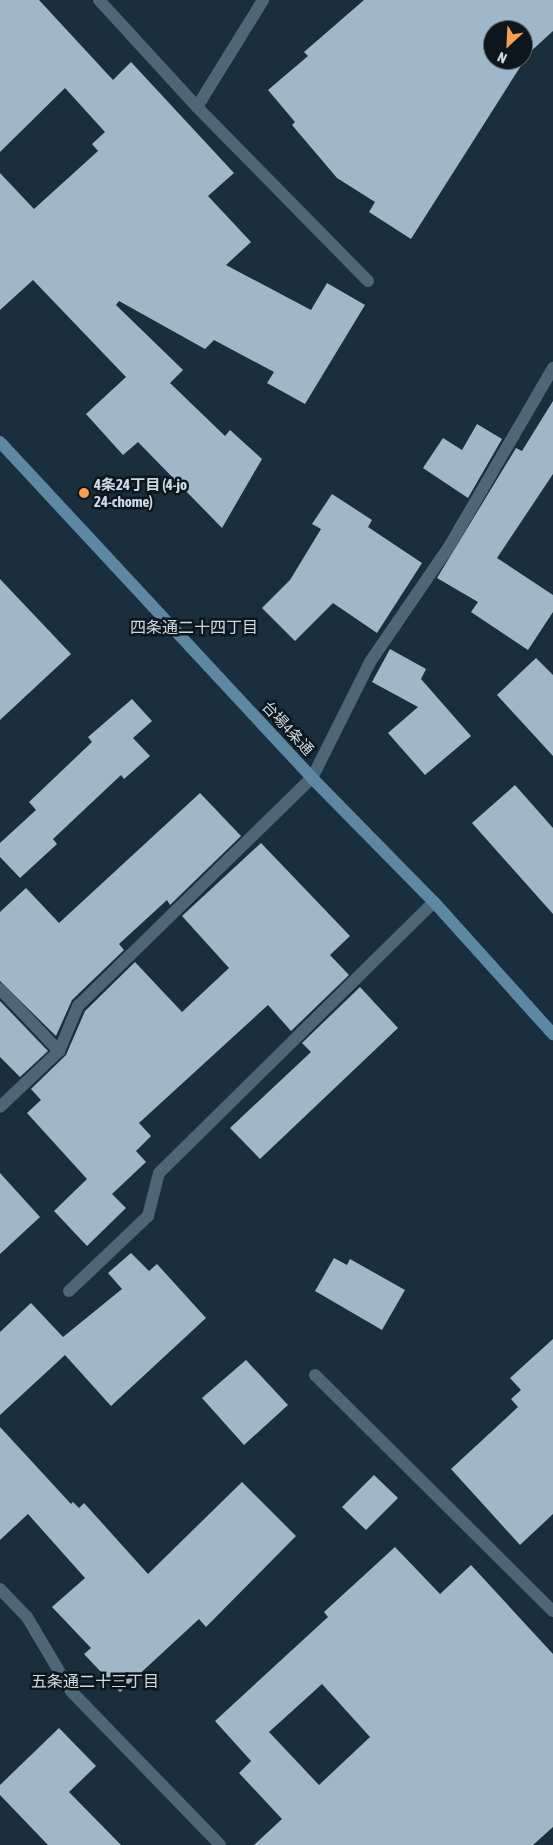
<!DOCTYPE html>
<html>
<head>
<meta charset="utf-8">
<style>
  body { margin:0 }
  #map { position:relative; width:553px; height:1845px; overflow:hidden; background:#192f3d; font-family:"Asap Condensed","Noto Sans JP",sans-serif }
  div>[style] { position:absolute }
  .building>* { inset:0; background:#9eb8c9 }
  .lane>* { height:12px; margin:-6px; padding:0 6px; transform-origin:6px; border-radius:6px; background:#4d6778 }
  .street>* { height:12px; margin:-6px; padding:0 6px; transform-origin:6px; border-radius:6px; background:#4d6778 }
  .secondary>* { height:12px; margin:-6px; padding:0 6px; transform-origin:6px; border-radius:6px; background:#5e87a2 }
  .dots>* { width:14px; height:14px; translate:-50% -50%; box-sizing:border-box; border:2px solid #0d161c; border-radius:50% }
  span { translate:-50% -50%; white-space:nowrap; text-align:center; line-height:1.15; -webkit-text-stroke:5px #0d161c; paint-order:stroke }
  .poi-label { font-size:15px; color:#cddae3; font-weight:700 }
  .left { translate:0 -50%; text-align:left }
  .street-label { font-size:15px; color:#cddae3 }
  .neighbourhood-label { font-size:16px; color:#cddae3 }
  .north { position:absolute; left:483px; top:20px; width:50px; height:50px; box-sizing:border-box; background:#0d161c; border:1px solid #5a646c; border-radius:50%; rotate:205deg; font-size:14px; font-weight:700; line-height:20px; text-align:center; color:#cddae3 }
  .north::after { content:''; display:block; margin:auto; width:18px; height:22px; background:#fb9e51; clip-path:polygon(50% 0,100% 100%,50% 72%,0 100%) }
</style>
</head>
<body>
<div id="map">
  <div class="building">
    <div style="clip-path:polygon(0 0,39px 0,113px 80px,131px 62px,234px 173px,208px 196px,251px 242px,226px 265px,311px 310px,327px 283px,365px 305px,305px 404px,267px 383px,274px 372px,214px 340px,205px 349px,119px 301px,116px 305px,183px 370px,170px 383px,225px 436px,230px 430px,262px 459px,222px 528px,138px 442px,123px 455px,86px 414px,126px 377px,33px 280px,0 310px,0 173px,34px 209px,98px 151px,92px 144px,105px 132px,65px 88px,0 152px)"></div>
    <div style="clip-path:polygon(evenodd,364px 0,553px 0,553px 31px,529px 53px,411px 239px,369px 212px,375px 202px,337px 178px,292px 125px,295px 122px,268px 90px,308px 56px,304px 52px,364px 0,493px 30px,523px 30px,523px 60px,493px 60px,493px 30px)"></div>
    <div style="clip-path:polygon(553px 401px,553px 474px,497px 558px,553px 595px,553px 612px,528px 650px,471px 612px,478px 602px,437px 578px,516px 448px,522px 451px)"></div>
    <div style="clip-path:polygon(477px 424px,502px 439px,468px 498px,423px 468px,443px 438px,462px 450px)"></div>
    <div style="clip-path:polygon(332px 494px,372px 520px,368px 527px,422px 563px,377px 633px,333px 603px,295px 641px,262px 608px,290px 580px,321px 529px,312px 524px)"></div>
    <div style="clip-path:polygon(0 579px,71px 654px,0 720px)"></div>
    <div style="clip-path:polygon(390px 649px,426px 669px,421px 679px,471px 736px,425px 775px,388px 733px,418px 707px,372px 682px)"></div>
    <div style="clip-path:polygon(536px 658px,553px 675px,553px 756px,497px 695px)"></div>
    <div style="clip-path:polygon(132px 699px,152px 721px,133px 738px,150px 756px,124px 779px,121px 775px,53px 839px,57px 844px,20px 878px,0 857px,0 843px,36px 810px,29px 802px,92px 742px,88px 737px)"></div>
    <div style="clip-path:polygon(515px 785px,553px 828px,553px 914px,472px 823px)"></div>
    <div style="clip-path:polygon(200px 793px,241px 836px,170px 905px,167px 900px,119px 944px,124px 950px,72px 1000px,56px 1036px,0 981px,0 912px,26px 888px,59px 923px)"></div>
    <div style="clip-path:polygon(261px 843px,350px 936px,330px 955px,349px 975px,291px 1031px,268px 1005px,139px 1123px,151px 1136px,136px 1151px,146px 1162px,112px 1194px,126px 1208px,87px 1246px,54px 1211px,87px 1179px,27px 1113px,41px 1100px,31px 1089px,66px 1055px,85px 1011px,135px 962px,182px 1012px,229px 968px,182px 916px)"></div>
    <div style="clip-path:polygon(360px 987px,398px 1028px,260px 1159px,230px 1128px,311px 1052px,302px 1043px)"></div>
    <div style="clip-path:polygon(0 1001px,48px 1051px,20px 1077px,0 1057px)"></div>
    <div style="clip-path:polygon(0 1173px,40px 1217px,0 1254px)"></div>
    <div style="clip-path:polygon(131px 1253px,149px 1271px,157px 1264px,206px 1318px,111px 1406px,65px 1355px,0 1415px,0 1332px,31px 1303px,63px 1337px,122px 1289px,108px 1273px)"></div>
    <div style="clip-path:polygon(334px 1258px,347px 1265px,350px 1259px,405px 1290px,382px 1330px,315px 1291px)"></div>
    <div style="clip-path:polygon(553px 1339px,553px 1514px,520px 1545px,451px 1469px,518px 1407px,511px 1399px,521px 1390px,510px 1378px)"></div>
    <div style="clip-path:polygon(246px 1360px,288px 1405px,244px 1445px,202px 1398px)"></div>
    <div style="clip-path:polygon(0 1427px,71px 1504px,73px 1502px,79px 1508px,84px 1503px,148px 1574px,242px 1482px,296px 1536px,206px 1627px,199px 1619px,120px 1692px,84px 1654px,91px 1648px,52px 1607px,85px 1578px,28px 1514px,0 1540px)"></div>
    <div style="clip-path:polygon(374px 1475px,398px 1498px,366px 1530px,342px 1507px)"></div>
    <div style="clip-path:polygon(evenodd,395px 1547px,440px 1594px,471px 1565px,553px 1654px,553px 1827px,533px 1845px,254px 1845px,282px 1819px,239px 1773px,251px 1761px,215px 1721px,328px 1617px,324px 1612px,395px 1547px,322px 1684px,370px 1737px,319px 1785px,269px 1732px,322px 1684px)"></div>
    <div style="clip-path:polygon(59px 1728px,96px 1766px,69px 1792px,121px 1845px,48px 1845px,0 1795px,0 1785px)"></div>
  </div>
  <div class="lane">
    <div style="left:59px;top:1051px;width:49px;rotate:-67.1deg"></div>
    <div style="left:78px;top:1006px;width:327px;rotate:-44.3deg"></div>
    <div style="left:312px;top:778px;width:130px;rotate:-63.4deg"></div>
    <div style="left:370px;top:662px;width:142px;rotate:-55.6deg"></div>
    <div style="left:450px;top:545px;width:205px;rotate:-59.8deg"></div>
    <div style="left:69px;top:1291px;width:109px;rotate:-43.5deg"></div>
    <div style="left:148px;top:1216px;width:44px;rotate:-75.7deg"></div>
    <div style="left:159px;top:1173px;width:386px;rotate:-44.6deg"></div>
  </div>
  <div class="street">
    <div style="left:99px;top:0;width:145px;rotate:47.5deg"></div>
    <div style="left:197px;top:107px;width:244px;rotate:45.5deg"></div>
    <div style="left:197px;top:107px;width:126px;rotate:-58.3deg"></div>
    <div style="left:0;top:989px;width:86px;rotate:46.4deg"></div>
    <div style="left:59px;top:1051px;width:81px;rotate:136.5deg"></div>
    <div style="left:315px;top:1375px;width:335px;rotate:44.8deg"></div>
    <div style="left:0;top:1589px;width:39px;rotate:46deg"></div>
    <div style="left:27px;top:1617px;width:86px;rotate:59.3deg"></div>
    <div style="left:71px;top:1691px;width:214px;rotate:45.9deg"></div>
  </div>
  <div class="secondary">
    <div style="left:0;top:442px;width:459px;rotate:47.1deg"></div>
    <div style="left:312px;top:778px;width:174px;rotate:45.5deg"></div>
    <div style="left:434px;top:902px;width:178px;rotate:48deg"></div>
  </div>
  <div class="dots">
    <div style="left:84px;top:493px;background:#fb9e51"></div>
  </div>
  <div class="poi-label">
    <span class="left" style="left:94px;top:493px">4条24丁目 (4-jo<br>24-chome)</span>
  </div>
  <div class="street-label">
    <span style="left:288px;top:728px;rotate:47deg">台場4条通</span>
  </div>
  <div class="neighbourhood-label">
    <span style="left:194px;top:627px">四条通二十四丁目</span>
    <span style="left:95px;top:1681px">五条通二十三丁目</span>
  </div>
  <div class="north">N</div>
</div>
</body>
</html>
